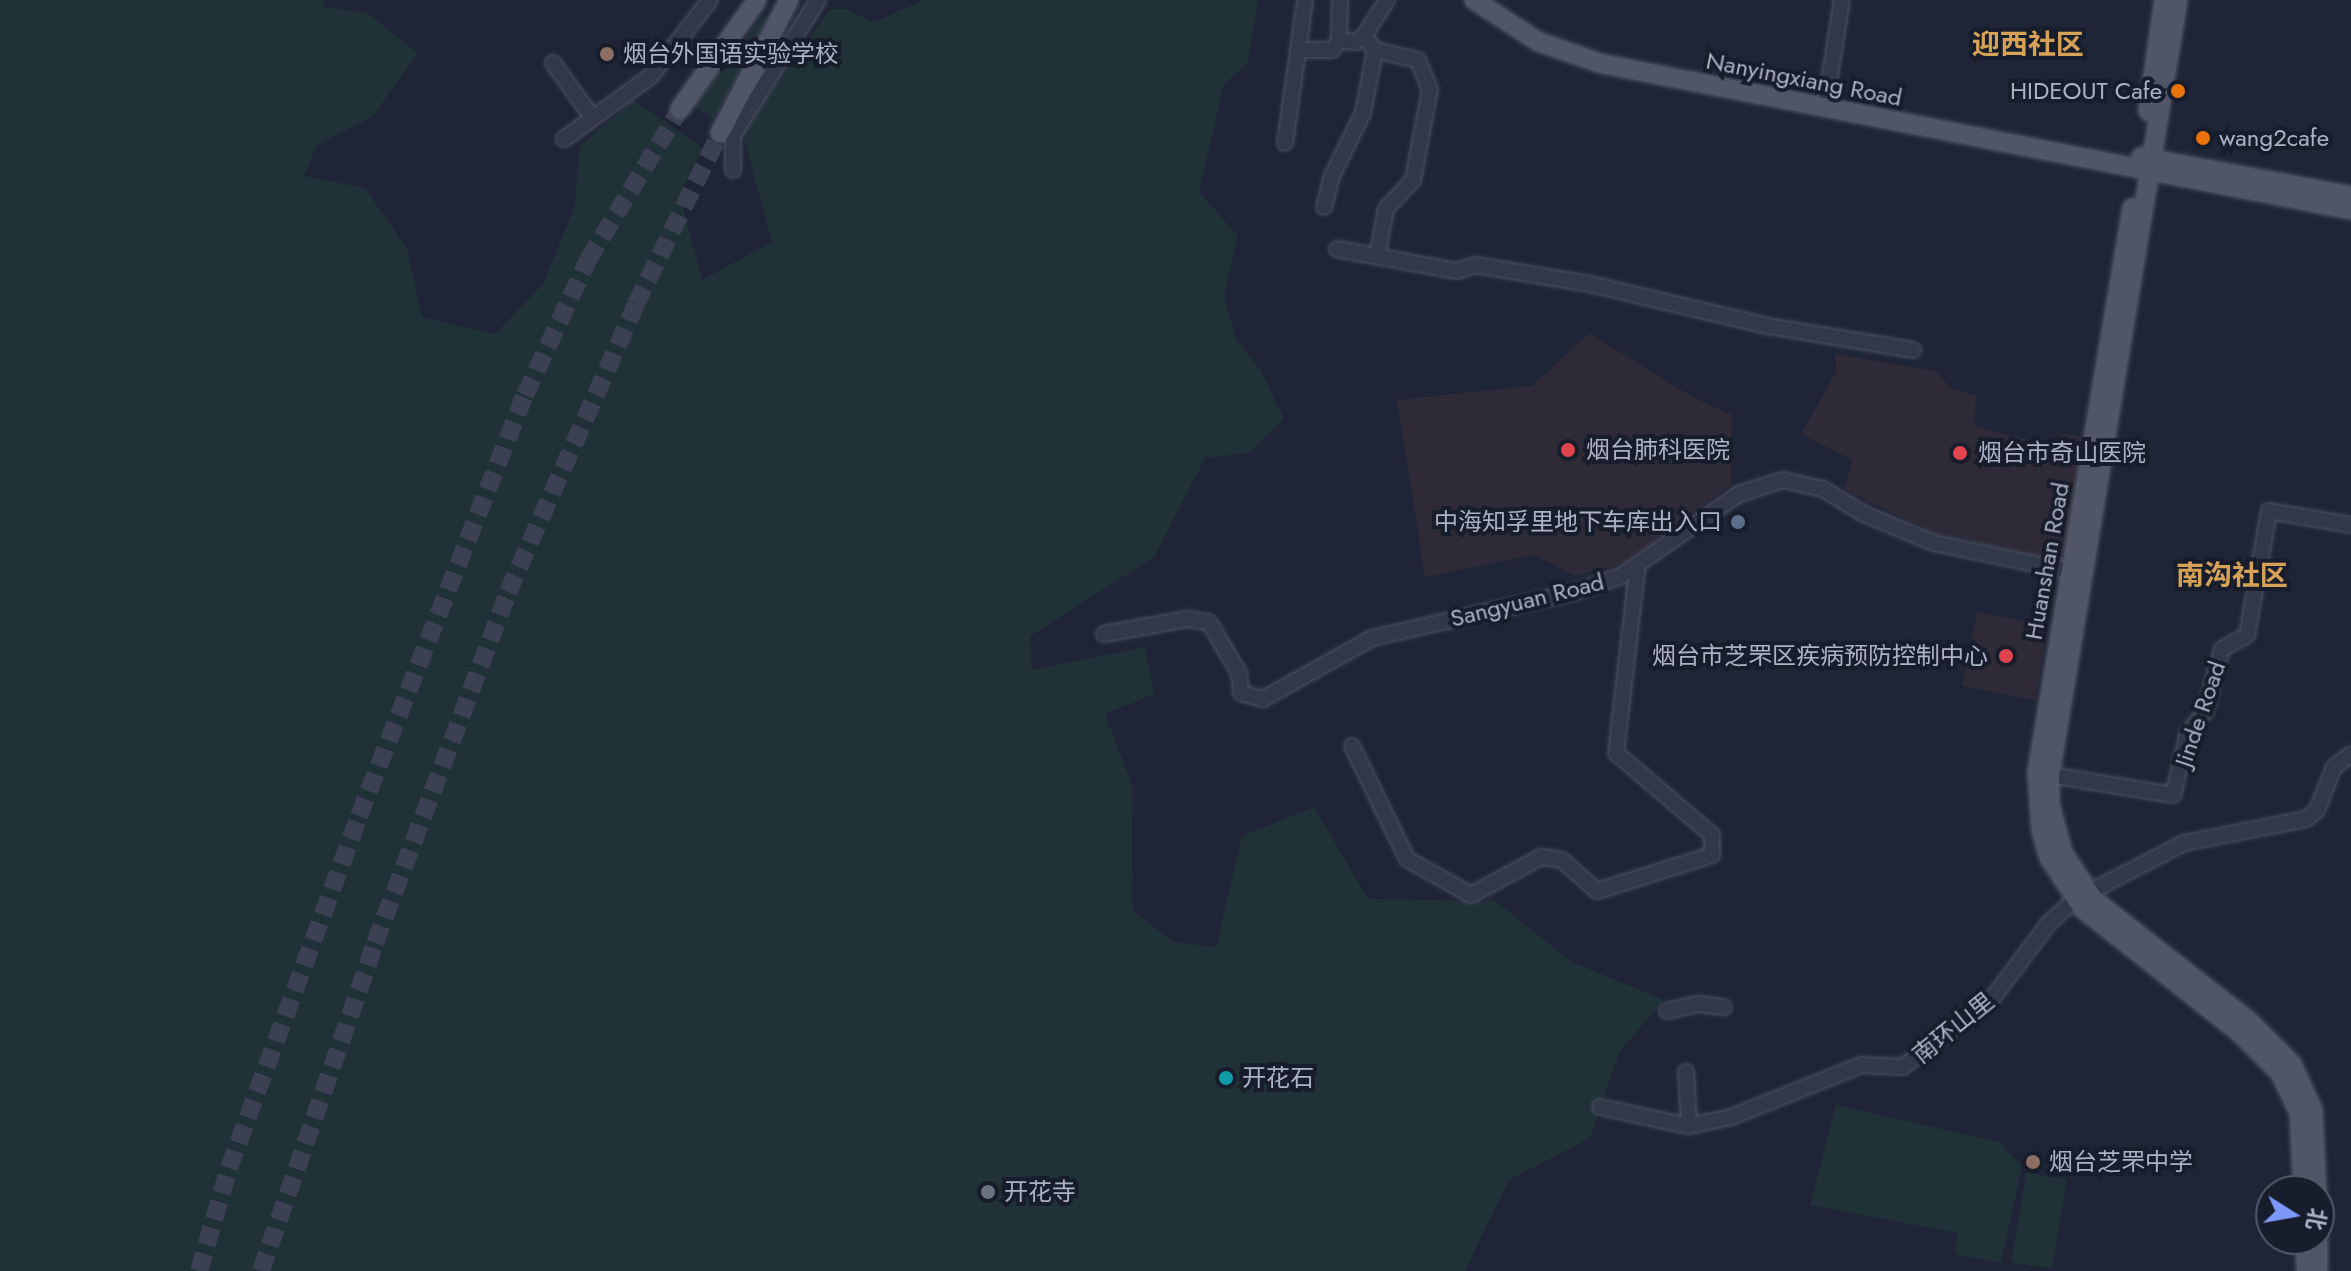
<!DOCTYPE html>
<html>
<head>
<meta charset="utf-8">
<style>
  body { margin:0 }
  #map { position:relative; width:2351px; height:1271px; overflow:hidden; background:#1f2537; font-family:Jost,"Noto Sans SC",sans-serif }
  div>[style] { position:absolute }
  .medical>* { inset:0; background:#2e2a38 }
  .green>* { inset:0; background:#213138 }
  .major-tunnel>* { height:18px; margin-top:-9px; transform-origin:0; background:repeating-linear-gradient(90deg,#3b4153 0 18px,transparent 0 27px) }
  .roads { filter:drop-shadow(0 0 2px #4d5262) drop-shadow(0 0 2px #4d5262) }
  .minor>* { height:14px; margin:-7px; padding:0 7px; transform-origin:7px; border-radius:7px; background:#323847 }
  .major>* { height:18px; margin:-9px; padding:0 9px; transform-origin:9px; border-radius:9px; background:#505667 }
  .dots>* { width:22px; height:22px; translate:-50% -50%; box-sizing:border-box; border:4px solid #181d2b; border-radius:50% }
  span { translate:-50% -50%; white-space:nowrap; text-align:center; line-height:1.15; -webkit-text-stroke:8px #181d2b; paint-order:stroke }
  .poi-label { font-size:24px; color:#acb2c4 }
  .left { translate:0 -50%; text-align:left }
  .right { translate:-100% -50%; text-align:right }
  .street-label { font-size:24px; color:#acb2c4 }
  .quarter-label { font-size:28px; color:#d5a257; font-weight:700 }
  .north { position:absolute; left:2255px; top:1175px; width:80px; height:80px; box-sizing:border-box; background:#181d2b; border:2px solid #535968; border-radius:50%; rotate:101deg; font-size:22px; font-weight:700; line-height:32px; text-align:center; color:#acb2c4 }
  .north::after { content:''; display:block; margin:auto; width:28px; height:36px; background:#7c98fa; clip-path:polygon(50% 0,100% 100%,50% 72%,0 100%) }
</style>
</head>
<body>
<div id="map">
  <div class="medical">
    <div style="clip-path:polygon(1589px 333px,1694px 398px,1732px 415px,1731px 485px,1623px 564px,1575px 576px,1534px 555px,1425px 577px,1397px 400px,1532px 386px)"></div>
    <div style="clip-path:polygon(1835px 354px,1935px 371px,1951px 388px,1976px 396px,1974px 426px,2052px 446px,2061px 434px,2084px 437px,2062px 562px,1935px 533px,1844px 490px,1853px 460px,1801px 434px,1836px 372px)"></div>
    <div style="clip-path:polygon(1977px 612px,2048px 625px,2035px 700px,1962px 686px)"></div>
  </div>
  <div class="green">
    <div style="clip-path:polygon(0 0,324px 0,323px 7px,367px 13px,418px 53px,372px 117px,317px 145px,304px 176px,365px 188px,407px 249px,422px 317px,495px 334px,543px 284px,575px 206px,579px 147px,633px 100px,703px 148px,680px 195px,702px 280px,772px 242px,742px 132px,830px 9px,846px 9px,874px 22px,923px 0,1258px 0,1248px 63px,1224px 84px,1199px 192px,1238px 236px,1224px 296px,1236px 339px,1261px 371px,1284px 419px,1249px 453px,1205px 458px,1154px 557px,1030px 636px,1032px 670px,1145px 647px,1154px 694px,1105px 714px,1132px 785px,1133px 911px,1174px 942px,1216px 947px,1242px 836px,1314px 807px,1368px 899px,1495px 901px,1572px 962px,1664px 1000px,1620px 1051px,1590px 1138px,1509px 1180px,1465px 1271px,0 1271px)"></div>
    <div style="clip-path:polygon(762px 16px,768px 18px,714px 119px,694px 106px)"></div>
    <div style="clip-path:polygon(1836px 1105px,1999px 1142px,2022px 1166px,2001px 1263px,1955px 1254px,1958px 1233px,1810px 1205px)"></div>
    <div style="clip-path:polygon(2026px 1173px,2067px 1179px,2052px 1269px,2011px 1262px)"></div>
  </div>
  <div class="major-tunnel">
    <div style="left:199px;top:1271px;width:107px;rotate:-73.8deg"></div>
    <div style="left:229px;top:1168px;width:375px;rotate:-69.7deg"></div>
    <div style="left:359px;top:816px;width:453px;rotate:-68.5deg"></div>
    <div style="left:525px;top:395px;width:149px;rotate:-65deg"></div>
    <div style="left:588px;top:260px;width:177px;rotate:-58.6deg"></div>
    <div style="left:261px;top:1271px;width:347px;rotate:-70.8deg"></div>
    <div style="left:375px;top:943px;width:375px;rotate:-69.2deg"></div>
    <div style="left:508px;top:592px;width:315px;rotate:-66deg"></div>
    <div style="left:636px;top:304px;width:191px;rotate:-63.8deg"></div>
  </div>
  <div class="roads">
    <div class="minor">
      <div style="left:1339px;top:41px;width:17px;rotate:3deg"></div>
      <div style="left:1356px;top:42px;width:10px;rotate:-37deg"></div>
      <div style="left:1364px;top:36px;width:43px;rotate:-57.4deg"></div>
      <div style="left:1298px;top:50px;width:34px"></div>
      <div style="left:1332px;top:50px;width:11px;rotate:-52deg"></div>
      <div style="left:1339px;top:41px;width:41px;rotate:-88.6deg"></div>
      <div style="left:1375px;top:50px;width:44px;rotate:13.1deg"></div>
      <div style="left:1418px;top:60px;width:31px;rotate:68deg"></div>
      <div style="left:1430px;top:89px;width:93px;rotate:100.6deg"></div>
      <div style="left:1413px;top:180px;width:40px;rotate:133deg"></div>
      <div style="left:1386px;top:209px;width:48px;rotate:100.8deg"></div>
      <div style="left:553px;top:63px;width:68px;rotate:54deg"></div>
      <div style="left:1825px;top:108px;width:109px;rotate:-81.1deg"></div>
      <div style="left:564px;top:139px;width:107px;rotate:-35.9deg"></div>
      <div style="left:651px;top:76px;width:96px;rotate:-52.2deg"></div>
      <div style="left:1285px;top:143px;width:144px;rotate:-82deg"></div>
      <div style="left:733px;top:170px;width:35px;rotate:-90deg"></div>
      <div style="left:733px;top:135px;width:160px;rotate:-57.8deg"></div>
      <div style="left:1324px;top:207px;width:30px;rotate:-76deg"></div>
      <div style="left:1331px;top:178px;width:72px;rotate:-63.8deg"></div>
      <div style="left:1363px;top:113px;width:64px;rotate:-79.2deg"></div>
      <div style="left:1375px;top:50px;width:18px;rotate:-128deg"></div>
      <div style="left:1337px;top:249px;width:122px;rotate:10.4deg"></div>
      <div style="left:1457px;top:271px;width:19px;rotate:-18deg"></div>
      <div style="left:1475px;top:265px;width:117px;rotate:9.4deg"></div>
      <div style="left:1590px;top:284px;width:183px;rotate:13.3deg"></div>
      <div style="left:1768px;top:326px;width:147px;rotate:9.4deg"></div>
      <div style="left:1104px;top:634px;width:84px;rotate:-10.2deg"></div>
      <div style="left:1187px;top:619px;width:22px;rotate:8deg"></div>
      <div style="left:1209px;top:622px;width:59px;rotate:59.5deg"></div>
      <div style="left:1239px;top:673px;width:20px;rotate:84deg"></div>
      <div style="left:1241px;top:693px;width:23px;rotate:15deg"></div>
      <div style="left:1263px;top:699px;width:125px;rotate:-29.2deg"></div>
      <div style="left:1372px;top:638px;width:208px;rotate:-12.8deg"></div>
      <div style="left:1575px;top:592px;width:49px;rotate:-19.2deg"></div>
      <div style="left:1621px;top:576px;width:144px;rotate:-34.8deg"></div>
      <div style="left:1739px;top:494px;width:46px;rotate:-17.7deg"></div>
      <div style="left:1783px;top:480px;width:41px;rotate:12.7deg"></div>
      <div style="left:1823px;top:489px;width:48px;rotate:31.4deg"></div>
      <div style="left:1864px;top:514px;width:76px;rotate:22.5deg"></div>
      <div style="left:1934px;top:543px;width:138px;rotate:11.7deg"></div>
      <div style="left:1352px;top:746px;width:126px;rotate:64deg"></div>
      <div style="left:1407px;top:859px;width:73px;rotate:29.4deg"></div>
      <div style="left:1471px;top:895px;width:80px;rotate:-28.5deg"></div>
      <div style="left:1541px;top:857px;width:21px;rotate:8deg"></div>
      <div style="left:1562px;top:860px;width:47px;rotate:41.5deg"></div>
      <div style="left:1597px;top:891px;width:121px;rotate:-17.4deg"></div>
      <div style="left:1712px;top:855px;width:20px;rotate:-90deg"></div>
      <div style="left:1712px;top:835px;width:126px;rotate:-139.5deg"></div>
      <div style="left:1616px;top:753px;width:190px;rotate:-83.4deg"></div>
      <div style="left:2050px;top:775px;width:125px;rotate:9.2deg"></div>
      <div style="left:2173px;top:795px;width:64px;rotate:-76.4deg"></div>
      <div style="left:2188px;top:733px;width:27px;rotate:-51deg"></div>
      <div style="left:2205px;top:712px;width:65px;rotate:-74.9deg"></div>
      <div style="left:2222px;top:649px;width:29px;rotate:-29deg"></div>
      <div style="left:2247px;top:635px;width:126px;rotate:-79.9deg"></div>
      <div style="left:2269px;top:511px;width:83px;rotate:9.7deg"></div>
      <div style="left:1667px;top:1011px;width:32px;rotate:-13deg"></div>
      <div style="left:1698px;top:1004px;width:26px;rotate:7deg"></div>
      <div style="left:1686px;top:1072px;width:54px;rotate:86.8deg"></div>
      <div style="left:1600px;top:1107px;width:91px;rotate:12.1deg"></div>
      <div style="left:1689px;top:1126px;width:43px;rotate:-12.1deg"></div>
      <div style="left:1731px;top:1117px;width:141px;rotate:-21.7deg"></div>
      <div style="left:1862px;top:1065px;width:41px;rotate:2.8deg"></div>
      <div style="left:1903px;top:1067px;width:115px;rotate:-38deg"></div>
      <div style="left:1994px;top:996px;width:91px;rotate:-53deg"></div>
      <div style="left:2049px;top:923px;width:36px;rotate:-42deg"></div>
      <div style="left:2076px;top:899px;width:122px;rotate:-27.4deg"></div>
      <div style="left:2184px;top:843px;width:124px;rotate:-11.1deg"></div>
      <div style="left:2306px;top:819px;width:14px;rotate:-39deg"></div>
      <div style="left:2317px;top:810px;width:46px;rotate:-68.4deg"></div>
      <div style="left:2334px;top:767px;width:21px;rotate:-37deg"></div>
    </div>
    <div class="major">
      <div style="left:1474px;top:0;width:77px;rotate:32.9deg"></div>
      <div style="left:1539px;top:42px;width:68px;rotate:19deg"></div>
      <div style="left:1603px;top:64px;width:762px;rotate:11.04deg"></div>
      <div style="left:2178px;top:0;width:785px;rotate:99.38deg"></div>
      <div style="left:2050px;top:775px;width:29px;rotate:90deg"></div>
      <div style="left:2050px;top:804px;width:51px;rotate:75.1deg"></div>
      <div style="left:2063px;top:853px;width:56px;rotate:56.6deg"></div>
      <div style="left:2094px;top:900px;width:197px;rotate:38deg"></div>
      <div style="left:2249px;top:1021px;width:61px;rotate:45deg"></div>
      <div style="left:2292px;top:1064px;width:51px;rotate:65.5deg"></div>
      <div style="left:2313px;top:1110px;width:81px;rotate:87.2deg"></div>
      <div style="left:680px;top:109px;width:133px;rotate:-54.8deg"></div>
      <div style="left:2148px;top:111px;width:112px;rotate:-81.8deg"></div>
      <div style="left:720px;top:133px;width:150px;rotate:-62.6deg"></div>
      <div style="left:2141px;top:157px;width:214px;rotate:10.5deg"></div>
      <div style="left:2132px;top:208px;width:572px;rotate:99.56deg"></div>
      <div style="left:2037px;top:772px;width:58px;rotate:86.1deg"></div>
      <div style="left:2041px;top:830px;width:29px;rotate:74deg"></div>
      <div style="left:2049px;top:858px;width:61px;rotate:56.3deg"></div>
      <div style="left:2083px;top:909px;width:199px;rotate:38.3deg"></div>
      <div style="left:2239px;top:1032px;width:58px;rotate:45deg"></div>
      <div style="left:2280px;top:1073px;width:44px;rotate:64.6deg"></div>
      <div style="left:2299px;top:1113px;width:78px;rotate:87.1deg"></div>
      <div style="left:2305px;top:1239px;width:32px;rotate:88deg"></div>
      <div style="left:2318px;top:1239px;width:32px;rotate:90deg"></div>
    </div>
  </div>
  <div class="dots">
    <div style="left:607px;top:54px;background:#8d6e63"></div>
    <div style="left:2178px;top:91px;background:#e8710a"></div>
    <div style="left:2203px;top:138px;background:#e8710a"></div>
    <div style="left:1568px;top:450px;background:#e0444e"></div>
    <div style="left:1960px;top:453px;background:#e0444e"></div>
    <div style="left:1738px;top:522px;background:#5c6f8a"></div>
    <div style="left:2006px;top:656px;background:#e0444e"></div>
    <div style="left:1226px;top:1078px;background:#0f9aa8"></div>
    <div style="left:2033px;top:1162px;background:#8d6e63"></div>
    <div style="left:988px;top:1192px;background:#6b7280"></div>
  </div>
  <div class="poi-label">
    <span class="left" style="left:623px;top:54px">烟台外国语实验学校</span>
    <span class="right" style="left:2162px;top:91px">HIDEOUT Cafe</span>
    <span class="left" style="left:2219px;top:138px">wang2cafe</span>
    <span class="left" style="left:1586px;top:450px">烟台肺科医院</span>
    <span class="left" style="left:1978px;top:453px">烟台市奇山医院</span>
    <span class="right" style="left:1722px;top:522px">中海知孚里地下车库出入口</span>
    <span class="right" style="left:1988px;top:656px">烟台市芝罘区疾病预防控制中心</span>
    <span class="left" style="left:1242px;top:1078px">开花石</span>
    <span class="left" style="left:2049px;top:1162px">烟台芝罘中学</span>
    <span class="left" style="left:1004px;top:1192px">开花寺</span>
  </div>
  <div class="street-label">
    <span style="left:1804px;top:79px;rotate:11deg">Nanyingxiang Road</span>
    <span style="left:2047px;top:561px;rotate:-80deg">Huanshan Road</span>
    <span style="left:1527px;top:600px;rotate:-14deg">Sangyuan Road</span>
    <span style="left:2200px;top:714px;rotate:-71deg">Jinde Road</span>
    <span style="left:1953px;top:1028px;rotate:-39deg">南环山里</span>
  </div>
  <div class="quarter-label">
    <span style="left:2028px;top:45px">迎西社区</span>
    <span style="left:2232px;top:576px">南沟社区</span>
  </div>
  <div class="north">北</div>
</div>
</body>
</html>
